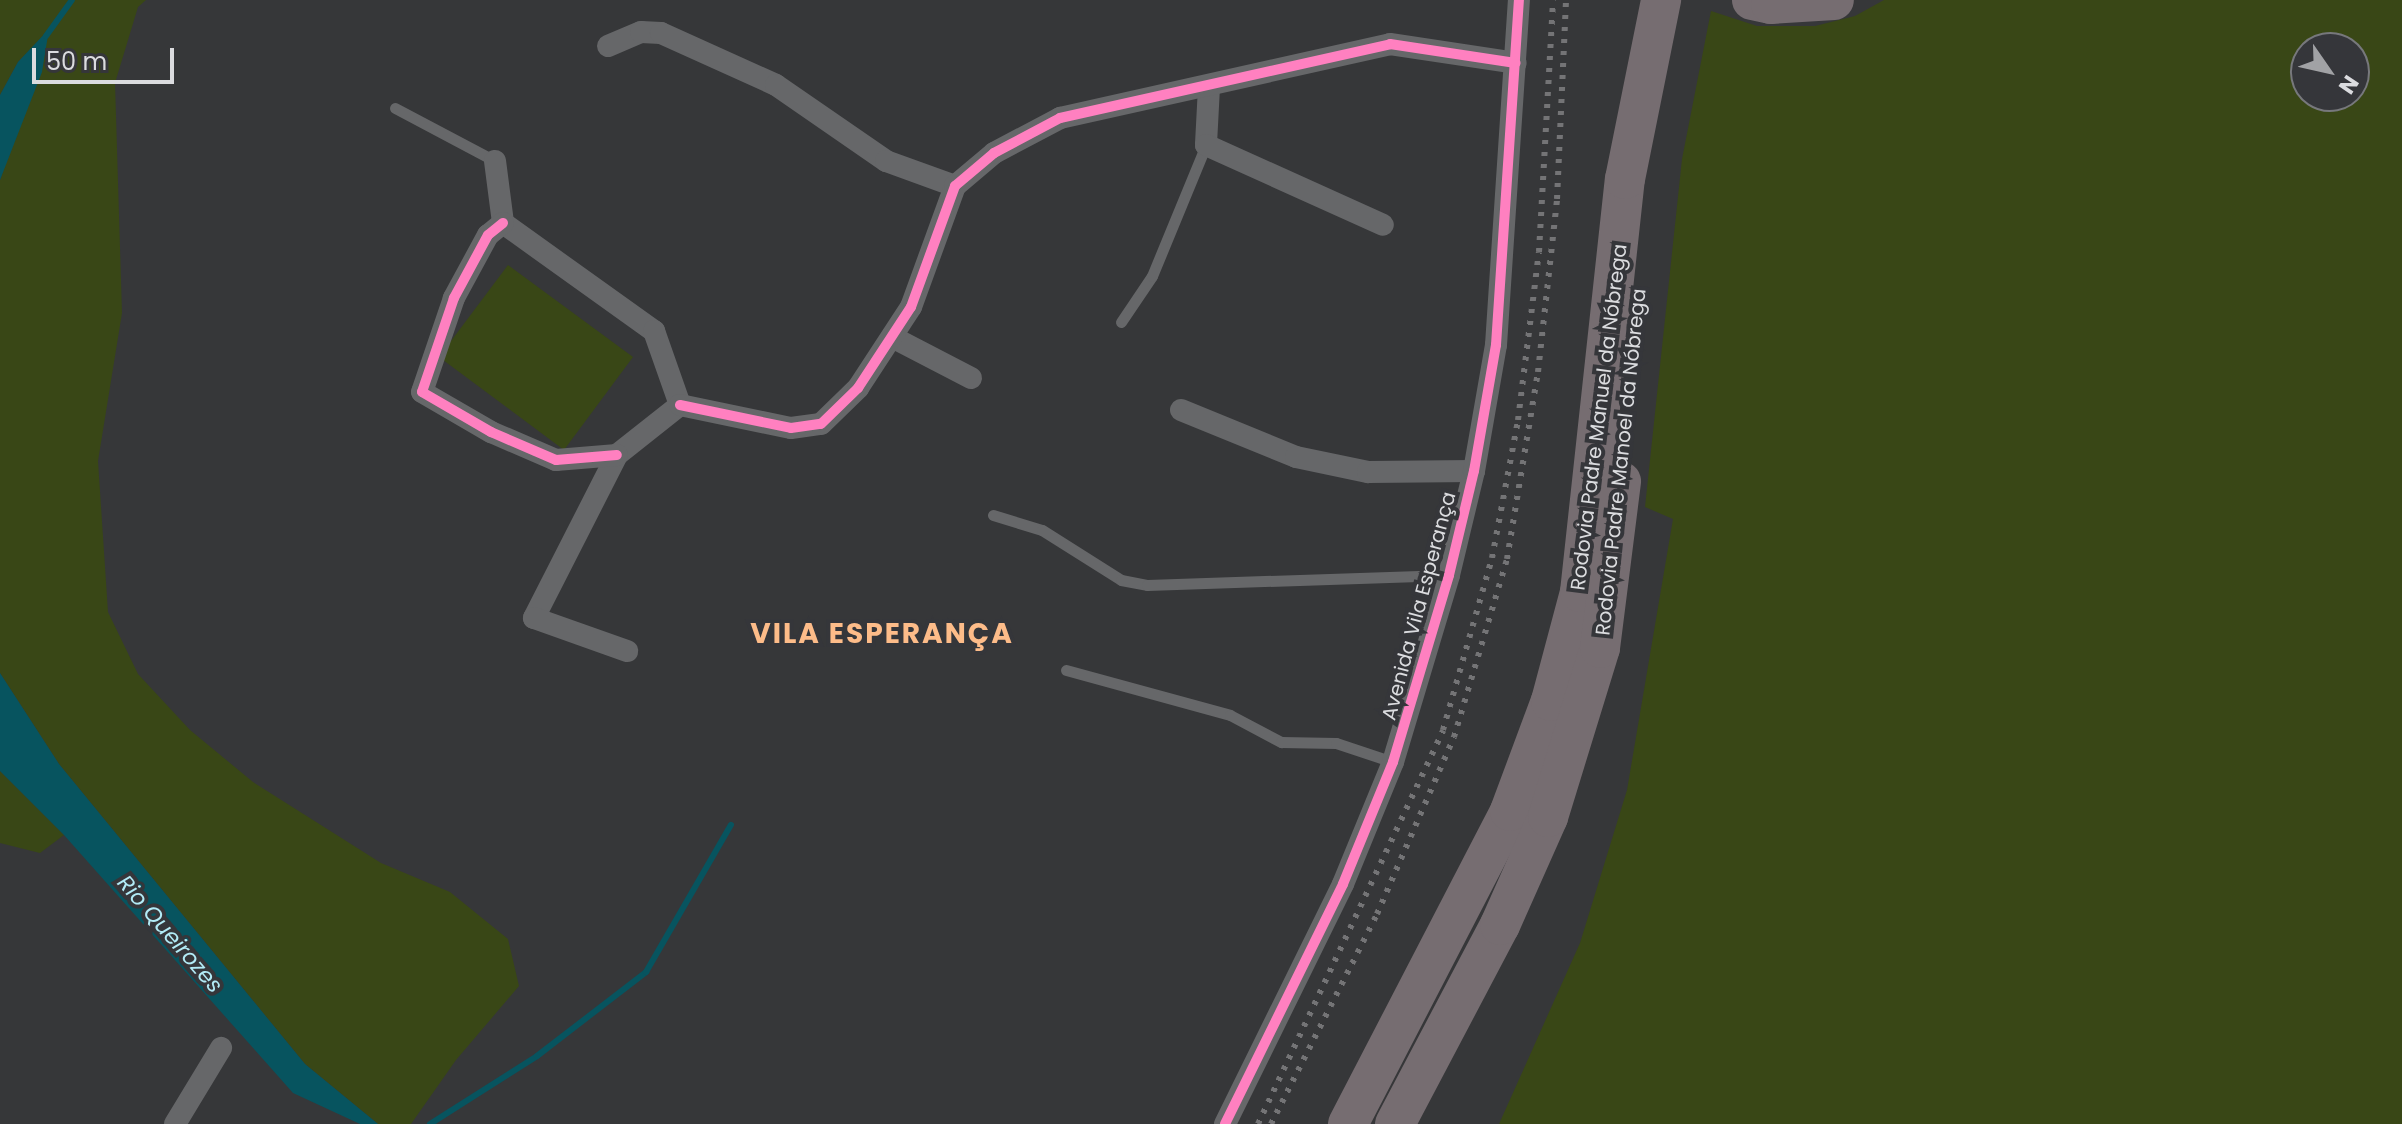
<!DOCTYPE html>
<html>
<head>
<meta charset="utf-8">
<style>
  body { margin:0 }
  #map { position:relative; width:2402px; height:1124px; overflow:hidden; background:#363739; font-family:Poppins,sans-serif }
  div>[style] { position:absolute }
  .green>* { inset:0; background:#394716 }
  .water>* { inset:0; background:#07545f }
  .stream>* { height:6px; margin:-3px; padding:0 3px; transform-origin:3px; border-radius:3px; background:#07545f }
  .lane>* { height:11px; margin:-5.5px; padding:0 5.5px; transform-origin:5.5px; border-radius:5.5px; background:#666769 }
  .street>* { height:22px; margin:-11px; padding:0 11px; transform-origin:11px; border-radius:11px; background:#666769 }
  .highway>* { height:40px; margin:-20px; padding:0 20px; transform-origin:20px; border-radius:20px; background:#766d71 }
  .rail>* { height:6px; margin-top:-3px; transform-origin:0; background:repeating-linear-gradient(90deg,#747476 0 4px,transparent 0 12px) }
  .cycleway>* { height:10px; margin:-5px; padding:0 5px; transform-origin:5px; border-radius:5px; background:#ff80c0 }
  span { translate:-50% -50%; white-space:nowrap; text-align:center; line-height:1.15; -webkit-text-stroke:8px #35363a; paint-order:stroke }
  .street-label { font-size:20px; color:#dbdcdf }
  .water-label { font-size:22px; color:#b2ebf6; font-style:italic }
  .district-label { font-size:28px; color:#fdbc89; font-weight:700; letter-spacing:2px }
  .north { position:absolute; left:2290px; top:32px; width:80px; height:80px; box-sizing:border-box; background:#35363a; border:2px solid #77787c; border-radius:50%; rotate:124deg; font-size:22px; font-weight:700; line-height:32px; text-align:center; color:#dbdcdf }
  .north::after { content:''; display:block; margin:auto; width:28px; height:36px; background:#a1a2a5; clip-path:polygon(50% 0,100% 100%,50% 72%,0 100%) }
  .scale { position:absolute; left:32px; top:48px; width:142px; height:36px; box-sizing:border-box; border:4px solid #dbdcdf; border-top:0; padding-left:10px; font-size:24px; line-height:28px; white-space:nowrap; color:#dbdcdf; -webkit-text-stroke:6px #35363a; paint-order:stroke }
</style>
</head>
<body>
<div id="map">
  <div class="green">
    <div style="clip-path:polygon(0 0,146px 0,138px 7px,115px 83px,122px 313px,98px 461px,108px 612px,138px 674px,190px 730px,253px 782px,381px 863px,450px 892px,508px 939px,519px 986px,456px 1060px,411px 1124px,378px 1124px,305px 1064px,59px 764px,0 673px,0 180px,49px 30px,18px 62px,0 95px)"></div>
    <div style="clip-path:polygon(evenodd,1884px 0,2402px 0,2402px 1124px,1499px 1124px,1580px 943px,1627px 790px,1673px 519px,1645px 507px,1682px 159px,1711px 11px,1757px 26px,1815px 26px,1855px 16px,1884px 0,2306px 48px,2354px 48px,2354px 96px,2306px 96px,2306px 48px)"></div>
    <div style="clip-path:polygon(508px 265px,633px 357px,564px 450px,439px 357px)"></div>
    <div style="clip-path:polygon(0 771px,64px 835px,40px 853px,0 843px)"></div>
  </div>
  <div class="water">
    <div style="clip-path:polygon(49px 29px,42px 72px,0 180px,0 95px,18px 62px)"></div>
    <div style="clip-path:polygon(0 673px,59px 764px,305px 1064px,378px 1124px,360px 1124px,293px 1093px,64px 835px,0 771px)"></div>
  </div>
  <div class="stream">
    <div style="left:46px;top:36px;width:44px;rotate:-54.2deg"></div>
    <div style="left:430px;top:1124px;width:127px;rotate:-32.4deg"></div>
    <div style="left:537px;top:1056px;width:138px;rotate:-37.6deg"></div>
    <div style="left:646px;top:972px;width:170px;rotate:-60deg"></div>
  </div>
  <div class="lane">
    <div style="left:395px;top:108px;width:113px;rotate:27.9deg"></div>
    <div style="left:1121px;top:322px;width:55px;rotate:-56deg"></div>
    <div style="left:1152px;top:276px;width:142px;rotate:-67.6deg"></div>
    <div style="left:993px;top:515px;width:51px;rotate:17deg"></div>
    <div style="left:1042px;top:530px;width:93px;rotate:32.3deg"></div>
    <div style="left:1121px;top:580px;width:26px;rotate:11deg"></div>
    <div style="left:1147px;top:585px;width:302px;rotate:-1.9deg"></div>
    <div style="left:1066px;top:670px;width:170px;rotate:15.3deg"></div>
    <div style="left:1230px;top:715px;width:58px;rotate:27.9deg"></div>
    <div style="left:1281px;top:742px;width:55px;rotate:1deg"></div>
    <div style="left:1336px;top:743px;width:60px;rotate:18.4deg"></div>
  </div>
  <div class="street">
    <div style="left:608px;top:46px;width:36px;rotate:-23deg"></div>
    <div style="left:641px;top:32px;width:20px;rotate:3deg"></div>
    <div style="left:661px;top:33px;width:126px;rotate:24.3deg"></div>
    <div style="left:776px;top:85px;width:134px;rotate:34.6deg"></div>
    <div style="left:886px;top:161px;width:73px;rotate:19.9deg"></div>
    <div style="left:1209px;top:87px;width:58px;rotate:93deg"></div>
    <div style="left:1206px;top:145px;width:194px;rotate:24.3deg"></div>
    <div style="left:495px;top:161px;width:63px;rotate:82.6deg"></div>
    <div style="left:503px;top:223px;width:186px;rotate:35.6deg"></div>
    <div style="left:654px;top:331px;width:78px;rotate:70.6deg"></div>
    <div style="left:680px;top:405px;width:80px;rotate:141.6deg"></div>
    <div style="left:617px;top:455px;width:183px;rotate:117deg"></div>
    <div style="left:534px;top:618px;width:99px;rotate:19.5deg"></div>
    <div style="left:503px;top:223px;width:19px;rotate:141deg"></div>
    <div style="left:488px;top:235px;width:72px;rotate:118.4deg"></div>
    <div style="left:454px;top:298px;width:99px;rotate:108.8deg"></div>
    <div style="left:422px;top:392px;width:80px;rotate:30.1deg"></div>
    <div style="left:491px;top:432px;width:71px;rotate:23.3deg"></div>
    <div style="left:556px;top:460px;width:61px;rotate:-4.7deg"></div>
    <div style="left:892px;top:337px;width:89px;rotate:27.4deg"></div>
    <div style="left:680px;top:405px;width:113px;rotate:11.7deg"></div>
    <div style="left:791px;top:428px;width:30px;rotate:-8deg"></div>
    <div style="left:821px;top:424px;width:52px;rotate:-44.2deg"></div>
    <div style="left:858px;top:388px;width:97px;rotate:-56.8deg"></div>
    <div style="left:911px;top:307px;width:129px;rotate:-70deg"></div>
    <div style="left:955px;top:186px;width:51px;rotate:-40.2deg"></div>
    <div style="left:994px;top:153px;width:75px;rotate:-27.9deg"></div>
    <div style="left:1060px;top:118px;width:338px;rotate:-12.6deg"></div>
    <div style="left:1390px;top:44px;width:127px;rotate:8.6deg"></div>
    <div style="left:1181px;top:410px;width:124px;rotate:22.2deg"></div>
    <div style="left:1296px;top:457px;width:74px;rotate:11.8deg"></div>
    <div style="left:1368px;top:472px;width:106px;rotate:-0.5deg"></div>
    <div style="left:175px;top:1124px;width:89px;rotate:-58.8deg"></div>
    <div style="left:1225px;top:1124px;width:267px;rotate:-63.8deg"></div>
    <div style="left:1343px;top:884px;width:132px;rotate:-67.7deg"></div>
    <div style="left:1393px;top:762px;width:195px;rotate:-73.3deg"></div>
    <div style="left:1449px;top:575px;width:107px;rotate:-76.5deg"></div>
    <div style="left:1474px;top:471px;width:128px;rotate:-80.1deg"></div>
    <div style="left:1496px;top:345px;width:346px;rotate:-86.2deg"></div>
  </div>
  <div class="highway">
    <div style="left:1752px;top:0;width:19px;rotate:12deg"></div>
    <div style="left:1771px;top:4px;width:63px;rotate:-3.6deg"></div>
    <div style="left:1348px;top:1124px;width:352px;rotate:-62.6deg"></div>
    <div style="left:1510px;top:811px;width:117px;rotate:-69.6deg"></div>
    <div style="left:1551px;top:701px;width:113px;rotate:-75.1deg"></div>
    <div style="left:1580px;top:592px;width:415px;rotate:-83.8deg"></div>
    <div style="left:1625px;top:179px;width:183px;rotate:-78.6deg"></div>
    <div style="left:1395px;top:1124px;width:225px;rotate:-62.2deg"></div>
    <div style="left:1500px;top:925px;width:118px;rotate:-66deg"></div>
    <div style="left:1548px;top:817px;width:177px;rotate:-72.9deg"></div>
    <div style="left:1600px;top:648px;width:168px;rotate:-82.8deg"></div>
  </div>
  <div class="rail">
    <div style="left:1258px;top:1124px;width:435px;rotate:-64.8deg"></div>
    <div style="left:1443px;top:730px;width:179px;rotate:-74.1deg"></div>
    <div style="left:1492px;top:558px;width:140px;rotate:-79.3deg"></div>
    <div style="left:1518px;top:420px;width:169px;rotate:-82.9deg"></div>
    <div style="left:1539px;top:252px;width:252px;rotate:-86.8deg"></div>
    <div style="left:1271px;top:1124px;width:235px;rotate:-63.2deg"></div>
    <div style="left:1377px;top:914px;width:193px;rotate:-66.5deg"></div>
    <div style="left:1454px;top:737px;width:186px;rotate:-73.4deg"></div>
    <div style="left:1507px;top:559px;width:190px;rotate:-80.6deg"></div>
    <div style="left:1538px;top:372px;width:174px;rotate:-83.7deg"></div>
    <div style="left:1557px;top:199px;width:199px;rotate:-87.4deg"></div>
  </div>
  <div class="cycleway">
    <div style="left:503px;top:223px;width:19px;rotate:141deg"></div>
    <div style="left:488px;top:235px;width:72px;rotate:118.4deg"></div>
    <div style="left:454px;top:298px;width:99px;rotate:108.8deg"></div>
    <div style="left:422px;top:392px;width:80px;rotate:30.1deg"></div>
    <div style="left:491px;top:432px;width:71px;rotate:23.3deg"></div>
    <div style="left:556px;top:460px;width:61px;rotate:-4.7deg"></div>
    <div style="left:680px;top:405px;width:113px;rotate:11.7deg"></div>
    <div style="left:791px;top:428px;width:30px;rotate:-8deg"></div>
    <div style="left:821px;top:424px;width:52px;rotate:-44.2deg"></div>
    <div style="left:858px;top:388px;width:97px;rotate:-56.8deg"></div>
    <div style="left:911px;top:307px;width:129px;rotate:-70deg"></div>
    <div style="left:955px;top:186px;width:51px;rotate:-40.2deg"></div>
    <div style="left:994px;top:153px;width:75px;rotate:-27.9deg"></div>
    <div style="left:1060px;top:118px;width:338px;rotate:-12.6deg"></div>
    <div style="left:1390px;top:44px;width:127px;rotate:8.6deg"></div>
    <div style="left:1225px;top:1124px;width:267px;rotate:-63.8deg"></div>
    <div style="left:1343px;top:884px;width:132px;rotate:-67.7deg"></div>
    <div style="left:1393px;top:762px;width:195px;rotate:-73.3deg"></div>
    <div style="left:1449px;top:575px;width:107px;rotate:-76.5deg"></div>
    <div style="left:1474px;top:471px;width:128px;rotate:-80.1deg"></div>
    <div style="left:1496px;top:345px;width:346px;rotate:-86.2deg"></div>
  </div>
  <div class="street-label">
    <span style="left:1599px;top:417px;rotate:-83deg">Rodovia Padre Manuel da Nóbrega</span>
    <span style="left:1621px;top:462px;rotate:-84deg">Rodovia Padre Manoel da Nóbrega</span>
    <span style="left:1419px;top:606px;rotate:-75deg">Avenida Vila Esperança</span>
  </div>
  <div class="water-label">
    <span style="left:170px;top:934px;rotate:49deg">Rio Queirozes</span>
  </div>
  <div class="district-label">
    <span style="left:882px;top:634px">VILA ESPERANÇA</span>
  </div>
  <div class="north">N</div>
  <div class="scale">50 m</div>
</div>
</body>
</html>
